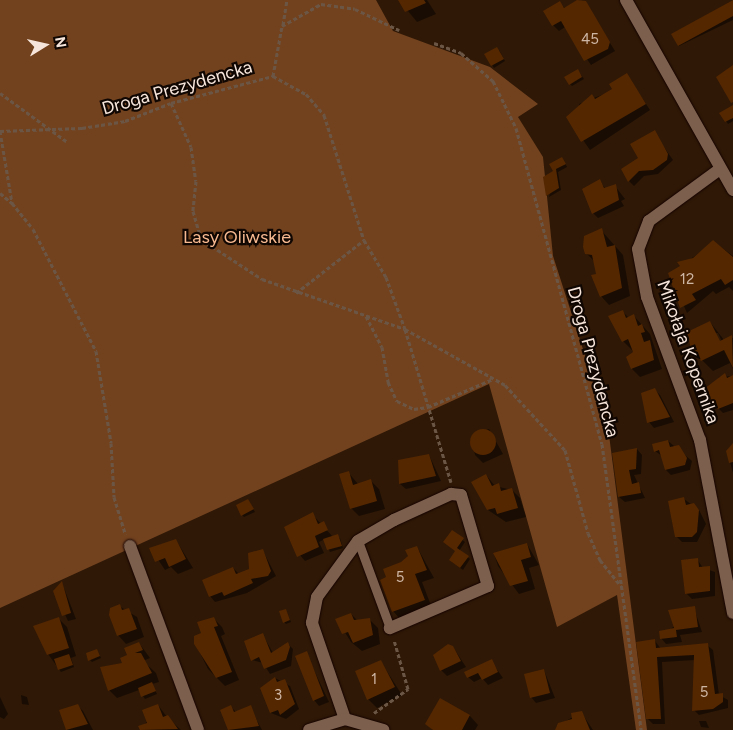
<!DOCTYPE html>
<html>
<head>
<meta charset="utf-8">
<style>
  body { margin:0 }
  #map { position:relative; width:733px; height:730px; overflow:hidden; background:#2f1806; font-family:Figtree,sans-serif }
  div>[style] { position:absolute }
  .forest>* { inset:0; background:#72421f }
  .shadow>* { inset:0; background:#0007 }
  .building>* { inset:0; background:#542700 }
  .round { border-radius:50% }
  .path>* { height:3px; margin-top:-1.5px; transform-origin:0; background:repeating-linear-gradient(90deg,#6b5646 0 4px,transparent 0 6.5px) }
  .roads { filter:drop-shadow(0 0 1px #160300) drop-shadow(0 0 1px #160300) }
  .lane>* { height:9px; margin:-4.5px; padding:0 4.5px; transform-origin:4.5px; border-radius:4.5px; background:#7c604d }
  .street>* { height:12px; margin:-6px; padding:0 6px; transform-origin:6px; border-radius:6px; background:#7c604d }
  span { translate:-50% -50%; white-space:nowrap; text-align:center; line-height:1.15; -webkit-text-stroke:4.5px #100602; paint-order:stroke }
  .number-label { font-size:15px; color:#ceb6a4 }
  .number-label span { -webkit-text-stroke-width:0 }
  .street-label { font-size:18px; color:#f6e5da }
  .park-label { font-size:18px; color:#f8ba91 }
  .north { position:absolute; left:20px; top:20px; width:50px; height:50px; -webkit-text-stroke:4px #100602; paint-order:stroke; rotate:80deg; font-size:14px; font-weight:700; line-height:20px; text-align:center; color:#f6e5da }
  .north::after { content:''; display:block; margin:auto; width:18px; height:22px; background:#f6e5da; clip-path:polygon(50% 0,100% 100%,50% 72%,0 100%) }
</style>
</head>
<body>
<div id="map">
  <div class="forest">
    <div style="clip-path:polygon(0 0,376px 0,393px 31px,490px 67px,538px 104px,518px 117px,543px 157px,553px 256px,608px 427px,647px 730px,636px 730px,617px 595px,557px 627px,489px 384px,0 608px)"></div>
  </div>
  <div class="shadow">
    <div style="clip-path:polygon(399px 0,427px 0,436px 14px,417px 22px)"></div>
    <div style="clip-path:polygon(733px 0,733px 20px,679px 46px,673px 34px)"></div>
    <div style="clip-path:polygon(585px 2px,615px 51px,591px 65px,565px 27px,559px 31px,553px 25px,559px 3px,565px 8px)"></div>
    <div style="clip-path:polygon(499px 50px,505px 61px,494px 68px,492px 65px)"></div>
    <div style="clip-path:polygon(578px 71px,584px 79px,572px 86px,570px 84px)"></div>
    <div style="clip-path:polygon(627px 75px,650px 110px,590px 150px,567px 117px,581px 109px,579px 104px,609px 92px)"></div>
    <div style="clip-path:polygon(733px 108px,733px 121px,728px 124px,721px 113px)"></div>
    <div style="clip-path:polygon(657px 137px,673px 160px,658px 174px,644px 176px,634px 186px,629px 181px)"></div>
    <div style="clip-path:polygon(564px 161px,567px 167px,558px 172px,561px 190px,549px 197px,555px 172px,551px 165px)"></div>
    <div style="clip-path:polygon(599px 181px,606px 189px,615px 186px,625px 199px,621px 201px,624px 206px,598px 218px,593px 213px)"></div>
    <div style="clip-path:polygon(601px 230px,623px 255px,630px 296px,609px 305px,601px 296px,595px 262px,586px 253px)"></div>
    <div style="clip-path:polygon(714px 242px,733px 256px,733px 291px,729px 287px,716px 294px,713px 291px,687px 313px,670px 274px)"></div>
    <div style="clip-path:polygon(623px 312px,629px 318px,634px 316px,650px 334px,662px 369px,640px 377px,632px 369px,627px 357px,634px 352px,623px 341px)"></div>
    <div style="clip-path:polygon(evenodd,710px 322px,724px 340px,733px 338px,733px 369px,730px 363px,713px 371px,702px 360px,710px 322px,715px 333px,718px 333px,724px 346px,722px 347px,715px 333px)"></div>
    <div style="clip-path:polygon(733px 376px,733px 410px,723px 413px,718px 408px,719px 377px)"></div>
    <div style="clip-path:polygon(655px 390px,660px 395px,674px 422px,654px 428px,649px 422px)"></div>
    <div style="clip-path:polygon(489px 429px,503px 454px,483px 463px,475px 455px,472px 435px)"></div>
    <div style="clip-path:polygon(668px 441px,692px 461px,690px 470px,671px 475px,666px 470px,662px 456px,655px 451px)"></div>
    <div style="clip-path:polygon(733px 444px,733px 473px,727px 451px)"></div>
    <div style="clip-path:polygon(637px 449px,642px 455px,641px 474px,634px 475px,645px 498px,625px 502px,619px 497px,613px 454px)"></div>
    <div style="clip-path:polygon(429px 455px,441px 481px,406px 489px,400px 484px,399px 461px)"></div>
    <div style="clip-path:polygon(348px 472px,358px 484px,370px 480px,379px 489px,385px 509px,359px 516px,351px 508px)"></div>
    <div style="clip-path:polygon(486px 475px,495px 486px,512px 490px,520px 498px,526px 517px,506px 522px,488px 510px)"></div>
    <div style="clip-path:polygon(684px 499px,699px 510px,706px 524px,697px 542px,682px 542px,676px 536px)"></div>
    <div style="clip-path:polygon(248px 500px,255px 512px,244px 517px,242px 515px)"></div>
    <div style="clip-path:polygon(312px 514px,333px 537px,340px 538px,343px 548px,330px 552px,325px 539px,319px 542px,324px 553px,305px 561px,300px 555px)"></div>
    <div style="clip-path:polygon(452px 532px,465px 542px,459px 551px,470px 559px,463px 570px,452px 562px,456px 551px)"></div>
    <div style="clip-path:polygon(176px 540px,193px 568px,178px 574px,171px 567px,165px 570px,151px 549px)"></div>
    <div style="clip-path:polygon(527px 544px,539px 565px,529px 568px,535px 589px,519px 594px,498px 566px,494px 554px)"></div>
    <div style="clip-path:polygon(417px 547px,434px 578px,422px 582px,432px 608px,401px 620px,393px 611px,388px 578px)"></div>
    <div style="clip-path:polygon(263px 551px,276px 576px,247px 593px,215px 602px,210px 596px,233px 568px,239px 574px,251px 569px)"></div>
    <div style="clip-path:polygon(697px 559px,703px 568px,715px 572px,715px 596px,692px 599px,686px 593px)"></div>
    <div style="clip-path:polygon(62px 583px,76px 619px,68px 621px,54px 591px)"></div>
    <div style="clip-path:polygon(119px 606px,137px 617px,144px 637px,126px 644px,118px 635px)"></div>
    <div style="clip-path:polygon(694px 608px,702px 632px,680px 635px,682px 642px,666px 644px,661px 638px)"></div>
    <div style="clip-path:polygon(286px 610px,291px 622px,286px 624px,284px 622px)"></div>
    <div style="clip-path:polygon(351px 614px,357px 620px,369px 619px,378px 628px,380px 644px,362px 651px,351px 642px,337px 620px)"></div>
    <div style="clip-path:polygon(59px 619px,67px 627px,76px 656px,71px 658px,74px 667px,61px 672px,48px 654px)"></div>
    <div style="clip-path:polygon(214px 619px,222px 627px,225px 634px,221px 636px,239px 680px,225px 686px,208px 669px,195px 643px)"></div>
    <div style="clip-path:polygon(263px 635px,273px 653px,288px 644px,293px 649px,291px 666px,270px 674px,263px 663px,252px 660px)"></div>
    <div style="clip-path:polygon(655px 641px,661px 649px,707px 645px,713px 650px,719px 695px,728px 700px,728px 708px,699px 715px,694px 710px,695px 660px,662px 662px,665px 724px,653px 724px,647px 718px)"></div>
    <div style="clip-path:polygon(139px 643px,150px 658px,143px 661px,156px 673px,159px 682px,152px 684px,157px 694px,145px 699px,139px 690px,117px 698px,109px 690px)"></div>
    <div style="clip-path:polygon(453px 647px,466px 667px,447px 676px,441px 670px)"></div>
    <div style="clip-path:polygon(97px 650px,101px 658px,92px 662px,90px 660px)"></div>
    <div style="clip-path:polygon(306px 653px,329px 702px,319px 706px,314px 700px)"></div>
    <div style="clip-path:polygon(491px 661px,503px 678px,488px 685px,482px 678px,474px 682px,468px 677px)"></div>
    <div style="clip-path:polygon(381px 662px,402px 695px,377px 708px,368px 699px)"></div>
    <div style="clip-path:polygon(544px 670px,555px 698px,536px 703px,531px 697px)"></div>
    <div style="clip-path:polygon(275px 678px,290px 686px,299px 709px,286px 719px,271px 713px,262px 689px)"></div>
    <div style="clip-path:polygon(21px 695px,27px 697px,29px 705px,22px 704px)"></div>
    <div style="clip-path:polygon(0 697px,8px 714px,4px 719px,0 717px)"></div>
    <div style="clip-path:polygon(441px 700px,470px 716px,478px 725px,475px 730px,433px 730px,427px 724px)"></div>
    <div style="clip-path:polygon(77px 705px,83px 711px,93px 730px,67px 730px,61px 711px)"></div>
    <div style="clip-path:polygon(158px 705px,167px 717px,181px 730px,141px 730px)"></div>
    <div style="clip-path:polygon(231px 707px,236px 712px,250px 707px,262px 730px,229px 730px,222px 711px)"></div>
    <div style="clip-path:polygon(581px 712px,593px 730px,556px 730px,556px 727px)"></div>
    <div style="clip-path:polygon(699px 721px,706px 721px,709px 728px,701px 727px)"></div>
  </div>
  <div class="building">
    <div style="clip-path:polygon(398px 0,424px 0,426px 3px,405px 12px)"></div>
    <div style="clip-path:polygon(577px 0,586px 1px,610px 42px,608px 49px,584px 61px,561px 21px,552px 26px,543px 11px,560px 1px,564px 8px)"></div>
    <div style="clip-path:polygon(733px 0,733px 16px,678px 46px,671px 34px)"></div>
    <div style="clip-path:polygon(497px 47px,504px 59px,491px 66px,484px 54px)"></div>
    <div style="clip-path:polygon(733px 65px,733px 102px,731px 103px,716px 77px)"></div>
    <div style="clip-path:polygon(578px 69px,582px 77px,569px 85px,564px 77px)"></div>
    <div style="clip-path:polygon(627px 73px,646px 104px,581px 142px,566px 117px,592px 94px,595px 99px,612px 89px,609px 84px)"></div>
    <div style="clip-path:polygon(733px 105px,733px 118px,725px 122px,719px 113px)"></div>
    <div style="clip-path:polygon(655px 130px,668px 154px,667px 160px,653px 170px,639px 171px,628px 182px,621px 169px,638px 158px,630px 144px)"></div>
    <div style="clip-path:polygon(562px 157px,566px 164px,556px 169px,559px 188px,546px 196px,543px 177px,553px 171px,549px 164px)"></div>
    <div style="clip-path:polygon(600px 179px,604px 188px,616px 184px,619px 200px,592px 214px,582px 189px)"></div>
    <div style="clip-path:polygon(602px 228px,607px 247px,615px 245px,622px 288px,600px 297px,591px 275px,596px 274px,592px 255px,585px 254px,583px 247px,584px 236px)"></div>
    <div style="clip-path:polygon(713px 240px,733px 257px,733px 280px,725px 285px,721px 279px,692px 294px,696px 300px,680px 308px,668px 273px,680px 266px,677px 262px,693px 258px)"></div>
    <div style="clip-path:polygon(623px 310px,626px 318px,634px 314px,638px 326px,642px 324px,645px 332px,641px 333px,644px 342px,650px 340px,654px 360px,631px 369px,626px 357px,633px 352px,628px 339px,622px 342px,608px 316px)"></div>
    <div style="clip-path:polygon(710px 321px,720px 341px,732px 335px,733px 368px,724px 350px,701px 361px,691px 349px,687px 332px)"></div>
    <div style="clip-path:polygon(725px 373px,727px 378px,733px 375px,733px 403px,718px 409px,704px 389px)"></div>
    <div style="clip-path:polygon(655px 388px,670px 417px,647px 423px,641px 393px)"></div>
    <div class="round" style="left:470px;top:429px;width:26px;height:26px"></div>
    <div style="clip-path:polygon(668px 440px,670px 447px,679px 445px,687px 458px,685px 465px,665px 470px,659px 450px,654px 452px,652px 444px)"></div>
    <div style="clip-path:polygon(733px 443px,733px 462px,729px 463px,726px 451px)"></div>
    <div style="clip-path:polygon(637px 448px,636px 469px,629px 470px,632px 484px,639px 482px,641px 493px,618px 497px,612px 453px)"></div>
    <div style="clip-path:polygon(429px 454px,436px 476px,399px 484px,398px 460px)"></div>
    <div style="clip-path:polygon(349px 471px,353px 485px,371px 479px,377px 501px,350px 509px,339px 474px)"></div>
    <div style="clip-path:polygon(486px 474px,492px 486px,499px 483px,501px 491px,512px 488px,518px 508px,497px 514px,495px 508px,487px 510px,471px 482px)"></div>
    <div style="clip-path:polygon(684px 497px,686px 505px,694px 503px,699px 510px,697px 532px,692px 537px,675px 537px,668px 501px)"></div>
    <div style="clip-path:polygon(248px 499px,254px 509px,241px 516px,236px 505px)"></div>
    <div style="clip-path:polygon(313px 512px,318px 524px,324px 521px,328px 530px,315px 536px,319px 547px,297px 557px,284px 527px)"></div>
    <div style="clip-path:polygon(452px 530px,464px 538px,457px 548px,469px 556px,460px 568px,449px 560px,455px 551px,443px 542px)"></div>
    <div style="clip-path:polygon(338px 534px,342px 546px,327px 550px,323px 539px)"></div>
    <div style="clip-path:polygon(176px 539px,186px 559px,169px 567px,165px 558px,155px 562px,149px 548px)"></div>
    <div style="clip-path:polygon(527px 543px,531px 557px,521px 560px,528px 581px,510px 586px,493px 553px)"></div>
    <div style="clip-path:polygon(417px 546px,427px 570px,415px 574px,425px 600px,392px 612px,380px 580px,386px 577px,383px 569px,401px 562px,408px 556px,405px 550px)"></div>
    <div style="clip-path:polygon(263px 549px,271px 571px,268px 576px,251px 579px,253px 583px,224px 596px,222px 592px,209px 597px,202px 580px,233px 567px,236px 574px,249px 569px,248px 553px)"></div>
    <div style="clip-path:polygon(698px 558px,699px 567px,710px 566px,710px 591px,685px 594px,681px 560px)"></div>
    <div style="clip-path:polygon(62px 581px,71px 613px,62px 616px,53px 591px)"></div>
    <div style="clip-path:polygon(120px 604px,122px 610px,129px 608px,137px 629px,117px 636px,109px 615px,110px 608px)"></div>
    <div style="clip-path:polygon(695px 606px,698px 627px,676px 630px,677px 637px,660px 639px,659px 631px,674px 628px,668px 610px)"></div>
    <div style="clip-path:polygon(286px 609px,290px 620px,283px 623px,279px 611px)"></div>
    <div style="clip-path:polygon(351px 613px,354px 620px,370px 618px,373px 635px,353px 643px,348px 632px,342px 634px,335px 619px)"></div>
    <div style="clip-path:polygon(59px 617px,69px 648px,47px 655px,33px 626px)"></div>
    <div style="clip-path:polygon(214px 617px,218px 626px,214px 627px,232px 672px,216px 678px,194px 644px,194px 636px,201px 633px,197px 622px)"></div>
    <div style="clip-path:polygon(263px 633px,271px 653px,288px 642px,290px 647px,286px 660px,264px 669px,259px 657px,251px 661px,244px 641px)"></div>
    <div style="clip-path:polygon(655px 639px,656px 648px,708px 643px,715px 694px,723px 693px,723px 702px,713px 709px,692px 711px,694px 655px,657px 657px,661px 719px,646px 719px,636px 642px)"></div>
    <div style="clip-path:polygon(139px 642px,143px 650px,135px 653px,141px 653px,152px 673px,108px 691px,100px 667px,122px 663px,120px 658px,127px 655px,124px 648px)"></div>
    <div style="clip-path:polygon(448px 644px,453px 646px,461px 661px,440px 671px,433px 655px)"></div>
    <div style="clip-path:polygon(97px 649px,100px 656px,88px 661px,86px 653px)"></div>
    <div style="clip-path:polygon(307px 651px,324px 696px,313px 701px,295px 656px)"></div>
    <div style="clip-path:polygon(69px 654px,73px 665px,58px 670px,54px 659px)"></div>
    <div style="clip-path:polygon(492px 659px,498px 672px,482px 680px,478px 673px,467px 678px,464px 672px)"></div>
    <div style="clip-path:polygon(381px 660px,395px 687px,367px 700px,355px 671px)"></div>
    <div style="clip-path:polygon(544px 669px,550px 693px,530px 698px,524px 674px)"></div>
    <div style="clip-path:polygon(275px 677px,277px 682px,285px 679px,295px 704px,280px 715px,278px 710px,270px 713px,260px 688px)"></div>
    <div style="clip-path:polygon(152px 682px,156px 691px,141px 697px,138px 688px)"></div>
    <div style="clip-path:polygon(440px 698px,470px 715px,462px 730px,433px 730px,425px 724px)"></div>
    <div style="clip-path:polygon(78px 704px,88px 724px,66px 730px,59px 710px)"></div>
    <div style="clip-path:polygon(158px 704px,163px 717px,168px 715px,178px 729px,140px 730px,138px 726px,147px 723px,142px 710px)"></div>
    <div style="clip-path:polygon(231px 705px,234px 712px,251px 705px,259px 726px,228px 730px,220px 710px)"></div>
    <div style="clip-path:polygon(582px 711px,590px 730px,555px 730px,558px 723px,572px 719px,571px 713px)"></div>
  </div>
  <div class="path">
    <div style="left:283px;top:25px;width:25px;rotate:-81deg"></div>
    <div style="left:434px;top:43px;width:29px;rotate:20deg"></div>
    <div style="left:461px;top:53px;width:43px;rotate:41.2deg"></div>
    <div style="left:493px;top:81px;width:52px;rotate:63.9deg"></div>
    <div style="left:516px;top:128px;width:327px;rotate:74.8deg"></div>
    <div style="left:602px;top:444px;width:289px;rotate:82.2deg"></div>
    <div style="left:273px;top:76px;width:38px;rotate:29deg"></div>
    <div style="left:306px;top:94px;width:28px;rotate:49deg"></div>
    <div style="left:324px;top:115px;width:131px;rotate:72.3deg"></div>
    <div style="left:364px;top:240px;width:43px;rotate:59.3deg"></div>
    <div style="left:386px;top:277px;width:55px;rotate:69.9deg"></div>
    <div style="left:405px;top:329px;width:160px;rotate:73.3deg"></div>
    <div style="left:273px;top:76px;width:51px;rotate:-79.8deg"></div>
    <div style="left:282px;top:26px;width:45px;rotate:-29.4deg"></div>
    <div style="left:321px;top:4px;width:34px;rotate:8deg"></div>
    <div style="left:355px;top:9px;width:49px;rotate:25.5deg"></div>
    <div style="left:0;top:93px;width:82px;rotate:36deg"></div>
    <div style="left:171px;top:103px;width:48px;rotate:65.6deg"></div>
    <div style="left:191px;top:147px;width:34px;rotate:82deg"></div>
    <div style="left:196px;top:181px;width:30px;rotate:96deg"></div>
    <div style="left:193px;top:211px;width:29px;rotate:74deg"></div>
    <div style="left:201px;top:239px;width:73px;rotate:33.3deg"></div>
    <div style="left:262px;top:279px;width:151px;rotate:19.3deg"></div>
    <div style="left:405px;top:329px;width:115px;rotate:29.2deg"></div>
    <div style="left:505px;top:385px;width:88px;rotate:47.3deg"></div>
    <div style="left:565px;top:450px;width:86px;rotate:74.5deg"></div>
    <div style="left:588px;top:533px;width:30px;rotate:66deg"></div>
    <div style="left:600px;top:560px;width:33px;rotate:51deg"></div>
    <div style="left:0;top:131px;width:73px;rotate:80.5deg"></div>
    <div style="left:12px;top:203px;width:33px;rotate:51deg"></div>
    <div style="left:33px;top:229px;width:137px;rotate:62.7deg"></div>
    <div style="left:96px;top:351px;width:93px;rotate:80.7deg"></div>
    <div style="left:111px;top:443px;width:54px;rotate:86.8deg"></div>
    <div style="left:114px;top:497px;width:39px;rotate:73deg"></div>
    <div style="left:0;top:131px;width:82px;rotate:-2.1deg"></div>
    <div style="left:82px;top:128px;width:44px;rotate:-9.2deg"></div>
    <div style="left:125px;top:121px;width:49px;rotate:-21.4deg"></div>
    <div style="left:171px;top:103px;width:106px;rotate:-14.8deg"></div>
    <div style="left:0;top:193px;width:16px;rotate:40deg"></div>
    <div style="left:296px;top:293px;width:86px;rotate:-37.9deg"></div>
    <div style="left:366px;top:316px;width:35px;rotate:63deg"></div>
    <div style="left:382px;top:347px;width:36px;rotate:80deg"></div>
    <div style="left:388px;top:382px;width:21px;rotate:65deg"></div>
    <div style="left:397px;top:401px;width:19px;rotate:25deg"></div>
    <div style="left:414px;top:409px;width:14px;rotate:-8deg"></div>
    <div style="left:428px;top:407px;width:71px;rotate:-23.3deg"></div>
    <div style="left:374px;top:713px;width:42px;rotate:-35.2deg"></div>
    <div style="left:408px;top:689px;width:51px;rotate:-105.9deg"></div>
  </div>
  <div class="roads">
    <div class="lane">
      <div style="left:358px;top:541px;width:93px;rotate:69.8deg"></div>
    </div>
    <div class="street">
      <div style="left:626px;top:0;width:218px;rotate:60.6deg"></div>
      <div style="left:720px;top:169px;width:88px;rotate:143.8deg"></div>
      <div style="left:649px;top:221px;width:30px;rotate:111deg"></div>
      <div style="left:638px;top:249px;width:49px;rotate:79.4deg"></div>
      <div style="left:647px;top:297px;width:153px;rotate:69.7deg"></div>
      <div style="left:700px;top:440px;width:176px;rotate:79.2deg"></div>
      <div style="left:130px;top:546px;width:196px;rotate:69.7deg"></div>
      <div style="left:345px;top:719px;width:102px;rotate:-109deg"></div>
      <div style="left:312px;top:623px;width:26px;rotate:-79deg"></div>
      <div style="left:317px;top:597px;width:69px;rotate:-53.8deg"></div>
      <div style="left:358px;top:541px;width:42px;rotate:-30.3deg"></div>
      <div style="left:394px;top:520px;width:63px;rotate:-24.5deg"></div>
      <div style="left:451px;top:494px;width:10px;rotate:6deg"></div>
      <div style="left:461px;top:495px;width:95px;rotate:73.5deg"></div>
      <div style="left:488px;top:586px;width:107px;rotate:156.8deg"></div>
      <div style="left:309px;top:730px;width:38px;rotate:-17deg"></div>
      <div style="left:345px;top:719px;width:40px;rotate:16deg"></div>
    </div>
  </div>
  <div class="number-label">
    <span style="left:590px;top:40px">45</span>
    <span style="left:687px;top:280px">12</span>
    <span style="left:400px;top:578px">5</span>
    <span style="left:374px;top:680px">1</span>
    <span style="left:704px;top:693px">5</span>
    <span style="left:278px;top:696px">3</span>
  </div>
  <div class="street-label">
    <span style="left:177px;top:88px;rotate:-16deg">Droga Prezydencka</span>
    <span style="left:688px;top:352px;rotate:70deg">Mikołaja Kopernika</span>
    <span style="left:593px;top:362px;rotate:75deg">Droga Prezydencka</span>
  </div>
  <div class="park-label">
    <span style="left:237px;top:237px">Lasy Oliwskie</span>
  </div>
  <div class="north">N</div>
</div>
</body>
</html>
